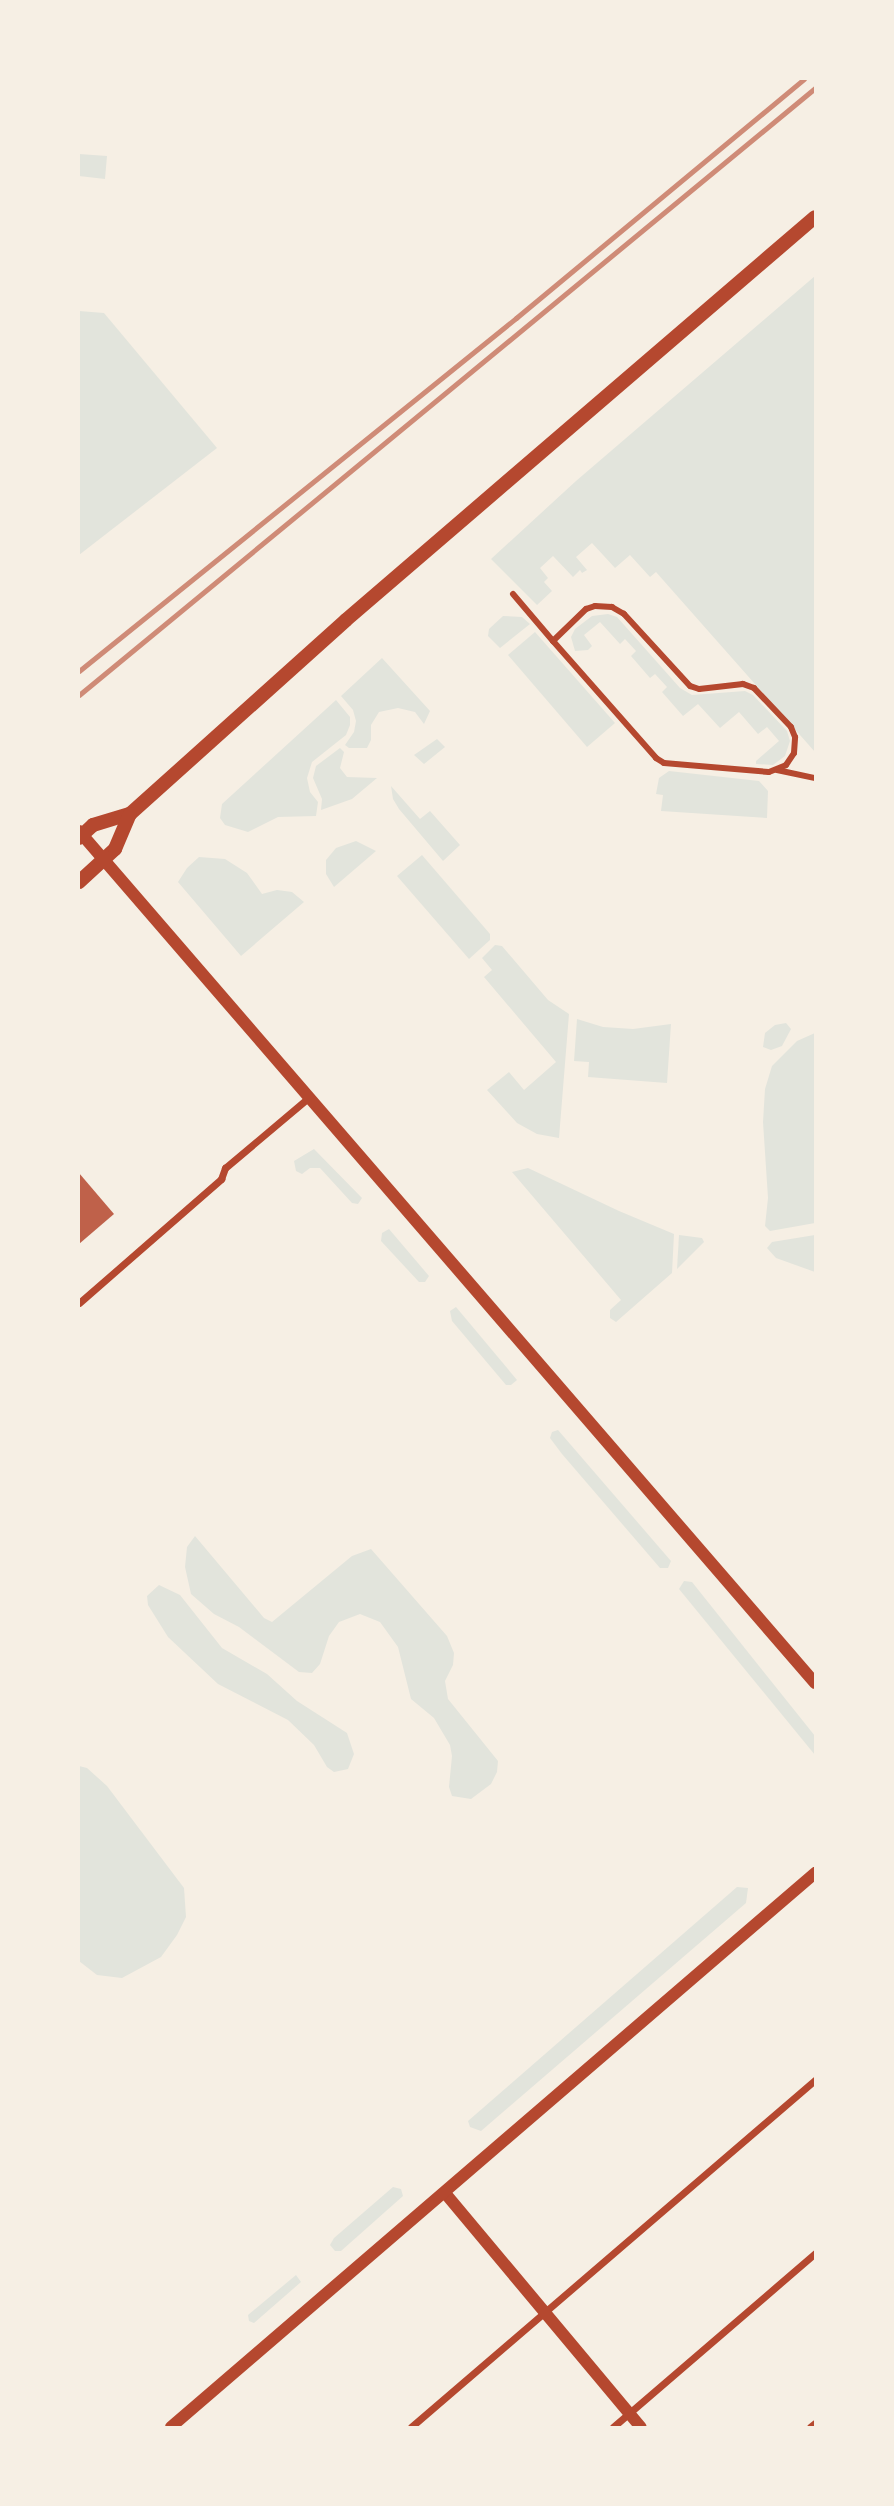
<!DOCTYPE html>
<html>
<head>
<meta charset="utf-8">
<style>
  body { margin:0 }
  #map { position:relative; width:894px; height:2506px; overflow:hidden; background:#f6efe4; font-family:Montserrat,sans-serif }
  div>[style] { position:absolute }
  .green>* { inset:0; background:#e2e4dc }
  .building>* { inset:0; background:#bf614a }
  .pedestrian>* { height:6px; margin:-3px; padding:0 3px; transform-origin:3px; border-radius:3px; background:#b5482f }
  .minor>* { height:7px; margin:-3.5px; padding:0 3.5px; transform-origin:3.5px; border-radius:3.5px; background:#b5482f }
  .tertiary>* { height:12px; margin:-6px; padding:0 6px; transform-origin:6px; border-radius:6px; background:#b5482f }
  .secondary>* { height:14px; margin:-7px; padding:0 7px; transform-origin:7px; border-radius:7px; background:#b5482f }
  .rail>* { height:5px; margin:-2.5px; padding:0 2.5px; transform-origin:2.5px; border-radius:2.5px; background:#cf8b77 }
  span { translate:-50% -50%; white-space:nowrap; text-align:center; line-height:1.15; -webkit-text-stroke:6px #f6efe4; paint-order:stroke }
  .frame { position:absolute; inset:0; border:80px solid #f6efe4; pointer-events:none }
</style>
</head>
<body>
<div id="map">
  <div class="green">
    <div style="clip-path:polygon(79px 154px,107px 156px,105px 179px,79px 176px)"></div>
    <div style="clip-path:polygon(815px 276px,815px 752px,656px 572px,650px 577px,630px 555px,615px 568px,592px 543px,576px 557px,587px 570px,582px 573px,580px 570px,573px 577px,553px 556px,540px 568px,548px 578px,544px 582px,552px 591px,537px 605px,491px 559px,576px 481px)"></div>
    <div style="clip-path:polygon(79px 311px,104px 313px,217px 448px,79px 555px)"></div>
    <div style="clip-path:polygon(608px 614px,617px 617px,680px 688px,692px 695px,745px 691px,753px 695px,787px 731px,790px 741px,785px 756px,773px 765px,756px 764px,756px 761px,779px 741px,767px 727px,758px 734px,739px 712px,720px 728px,698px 704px,683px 716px,662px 692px,667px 687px,655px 674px,650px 678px,631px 656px,636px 651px,625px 639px,620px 644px,600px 622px,584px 635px,592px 646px,588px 650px,575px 651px,571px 637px,575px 629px,592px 616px)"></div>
    <div style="clip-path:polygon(503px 616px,522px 617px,530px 624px,500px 648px,488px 636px,489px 629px)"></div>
    <div style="clip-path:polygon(535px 632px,615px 723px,587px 747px,508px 655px)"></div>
    <div style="clip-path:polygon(382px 658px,430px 711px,424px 724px,415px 712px,398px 708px,379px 712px,371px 725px,371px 740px,367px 748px,349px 748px,345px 745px,354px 732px,356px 721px,353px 710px,341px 696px)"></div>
    <div style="clip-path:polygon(336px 700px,350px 717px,350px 725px,346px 735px,312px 762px,307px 778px,310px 792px,318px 802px,316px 816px,278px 817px,248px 832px,225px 825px,220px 818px,222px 804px)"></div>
    <div style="clip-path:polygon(437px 739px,445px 747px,424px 764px,414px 755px)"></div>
    <div style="clip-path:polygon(340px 748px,344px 752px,340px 768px,347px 777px,377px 778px,352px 799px,321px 810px,322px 799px,313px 778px,316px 766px)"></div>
    <div style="clip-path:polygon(669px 771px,759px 781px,768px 791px,767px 818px,661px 811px,663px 795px,656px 794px,659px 778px)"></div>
    <div style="clip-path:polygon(391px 786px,420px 819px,430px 811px,460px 845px,443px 861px,399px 809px,393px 799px)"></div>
    <div style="clip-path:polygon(356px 841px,376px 851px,334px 887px,326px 874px,326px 860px,336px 848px)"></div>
    <div style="clip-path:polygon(422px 855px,490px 934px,490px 940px,469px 959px,397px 876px)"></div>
    <div style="clip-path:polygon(199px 857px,225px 859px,247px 873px,262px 894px,277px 890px,292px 892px,304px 902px,241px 956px,178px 882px,187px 868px)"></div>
    <div style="clip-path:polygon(495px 945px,502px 946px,548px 1000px,569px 1014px,559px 1138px,537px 1134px,517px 1123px,487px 1090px,509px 1072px,524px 1090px,556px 1062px,484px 977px,492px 970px,482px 958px)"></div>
    <div style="clip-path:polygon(577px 1019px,603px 1027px,633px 1029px,671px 1024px,667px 1083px,588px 1077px,589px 1062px,574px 1061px)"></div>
    <div style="clip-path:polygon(786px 1023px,791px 1029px,782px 1046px,771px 1050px,763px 1047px,765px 1033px,775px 1025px)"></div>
    <div style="clip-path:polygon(815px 1033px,815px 1223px,770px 1231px,765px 1226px,768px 1198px,763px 1122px,765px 1089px,772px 1066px,797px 1041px)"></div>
    <div style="clip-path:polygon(314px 1149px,362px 1198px,358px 1204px,352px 1203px,320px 1168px,310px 1168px,302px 1174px,296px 1171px,294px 1161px)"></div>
    <div style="clip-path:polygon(528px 1168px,619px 1211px,674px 1234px,672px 1273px,616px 1322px,610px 1318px,610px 1310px,621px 1300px,512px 1172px)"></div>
    <div style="clip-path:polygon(389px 1229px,429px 1276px,425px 1282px,419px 1282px,381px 1241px,382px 1233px)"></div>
    <div style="clip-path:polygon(679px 1235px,702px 1238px,704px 1242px,677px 1269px)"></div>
    <div style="clip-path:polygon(815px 1235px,815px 1272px,776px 1258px,767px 1248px,772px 1242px)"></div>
    <div style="clip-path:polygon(456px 1307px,517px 1380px,511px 1385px,506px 1385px,452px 1321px,450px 1311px)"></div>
    <div style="clip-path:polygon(558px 1430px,671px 1561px,668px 1568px,660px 1568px,562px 1454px,550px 1438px,552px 1432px)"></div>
    <div style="clip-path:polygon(195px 1536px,264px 1618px,272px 1622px,352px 1556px,371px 1549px,447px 1636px,454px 1653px,453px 1665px,445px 1681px,448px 1699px,498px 1761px,497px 1772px,491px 1784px,471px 1799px,452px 1796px,449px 1787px,452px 1756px,450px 1745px,434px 1718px,411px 1699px,398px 1647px,380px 1622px,360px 1614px,339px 1622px,329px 1636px,320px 1664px,312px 1673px,299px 1672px,239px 1627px,214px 1614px,191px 1594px,185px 1567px,187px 1547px)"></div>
    <div style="clip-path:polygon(684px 1581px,692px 1582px,815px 1736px,815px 1755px,679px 1589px)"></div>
    <div style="clip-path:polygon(159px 1585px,180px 1595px,222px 1648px,267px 1674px,297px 1701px,347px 1733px,354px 1754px,348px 1769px,334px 1772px,327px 1767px,314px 1745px,288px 1720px,218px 1684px,168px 1637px,148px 1605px,147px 1596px)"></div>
    <div style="clip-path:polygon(79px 1766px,87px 1768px,107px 1786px,184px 1888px,186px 1917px,177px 1935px,161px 1957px,122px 1978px,97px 1975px,79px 1961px)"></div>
    <div style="clip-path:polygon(737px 1887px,748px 1888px,746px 1903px,481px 2131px,470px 2127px,468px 2121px)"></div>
    <div style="clip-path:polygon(393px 2187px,401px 2189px,403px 2196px,341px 2251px,335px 2251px,330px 2245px,334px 2238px)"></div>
    <div style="clip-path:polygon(296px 2275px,301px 2282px,254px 2323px,249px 2321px,248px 2315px)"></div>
  </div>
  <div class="building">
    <div style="clip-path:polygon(79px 1173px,114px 1214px,79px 1244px)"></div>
  </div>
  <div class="pedestrian">
    <div style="left:513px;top:594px;width:62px;rotate:49.6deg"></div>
    <div style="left:553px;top:641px;width:156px;rotate:48.6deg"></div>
    <div style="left:656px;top:758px;width:9px;rotate:32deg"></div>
    <div style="left:664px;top:763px;width:105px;rotate:4.9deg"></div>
    <div style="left:769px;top:772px;width:18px;rotate:-22deg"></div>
    <div style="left:786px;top:765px;width:14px;rotate:-56deg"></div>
    <div style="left:794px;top:753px;width:16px;rotate:-86deg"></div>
    <div style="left:795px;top:737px;width:11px;rotate:-112deg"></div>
    <div style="left:791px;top:727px;width:54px;rotate:-133.5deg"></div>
    <div style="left:754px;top:688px;width:12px;rotate:-160deg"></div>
    <div style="left:743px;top:684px;width:44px;rotate:173.5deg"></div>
    <div style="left:699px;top:689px;width:9px;rotate:-162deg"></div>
    <div style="left:690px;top:686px;width:98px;rotate:-132.5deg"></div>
    <div style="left:624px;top:614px;width:14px;rotate:-150deg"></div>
    <div style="left:612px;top:607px;width:17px;rotate:-177deg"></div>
    <div style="left:595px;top:606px;width:9px;rotate:162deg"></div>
    <div style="left:586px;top:609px;width:46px;rotate:135.9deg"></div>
    <div style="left:777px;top:770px;width:39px;rotate:12deg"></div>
  </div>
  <div class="minor">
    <div style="left:79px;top:1303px;width:189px;rotate:-41.1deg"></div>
    <div style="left:221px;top:1179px;width:12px;rotate:-70deg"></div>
    <div style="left:225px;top:1168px;width:109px;rotate:-40.1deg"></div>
    <div style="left:411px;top:2427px;width:533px;rotate:-40.66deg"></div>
    <div style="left:613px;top:2427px;width:267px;rotate:-40.7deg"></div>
    <div style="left:810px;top:2427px;width:6px;rotate:-39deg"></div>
  </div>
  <div class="tertiary">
    <div style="left:79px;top:831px;width:1126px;rotate:49.18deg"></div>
    <div style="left:445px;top:2193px;width:305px;rotate:50.1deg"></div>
    <div style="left:171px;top:2427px;width:850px;rotate:-40.7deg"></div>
  </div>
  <div class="secondary">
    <div style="left:79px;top:838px;width:19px;rotate:-43deg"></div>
    <div style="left:93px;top:825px;width:39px;rotate:-17deg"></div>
    <div style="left:130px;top:814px;width:290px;rotate:-41.9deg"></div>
    <div style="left:346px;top:620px;width:618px;rotate:-40.67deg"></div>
    <div style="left:79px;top:882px;width:49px;rotate:-42.5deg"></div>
    <div style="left:115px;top:849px;width:38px;rotate:-67deg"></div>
  </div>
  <div class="rail">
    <div style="left:79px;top:671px;width:562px;rotate:-38.93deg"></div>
    <div style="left:516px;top:318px;width:374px;rotate:-39.7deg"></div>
    <div style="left:79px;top:695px;width:954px;rotate:-39.51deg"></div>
  </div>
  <div class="frame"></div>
</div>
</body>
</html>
